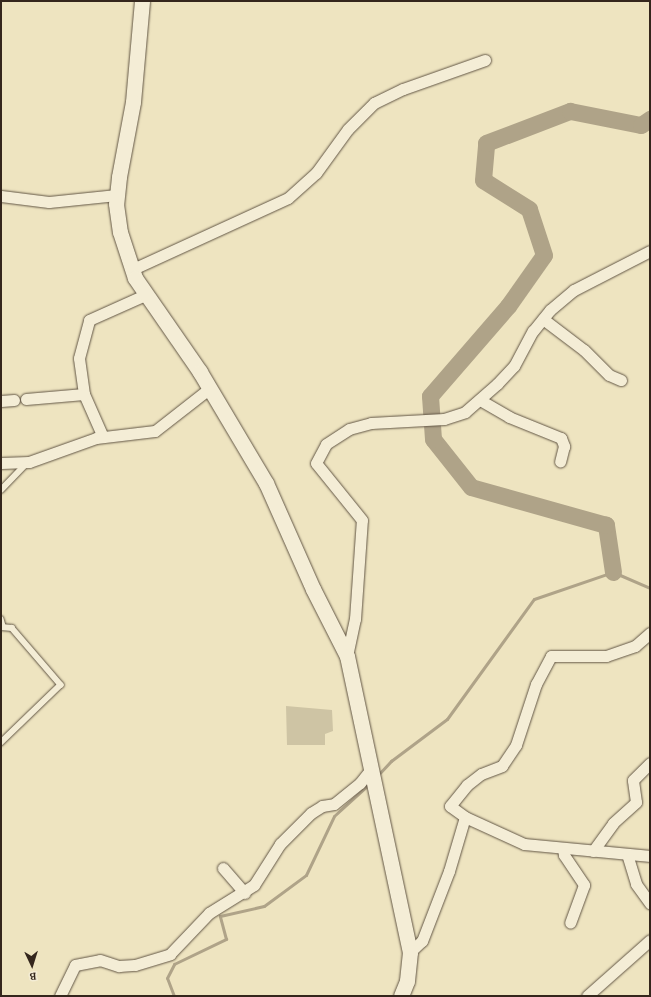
<!DOCTYPE html>
<html>
<head>
<meta charset="utf-8">
<style>
  body { margin:0 }
  #map { position:relative; width:651px; height:997px; overflow:hidden; background:#eee4c0; font-family:"Gentium Book Plus",serif }
  div>[style] { position:absolute }
  .green>* { inset:0; background:#cec4a4 }
  .stream>* { height:3px; margin:-1.5px; padding:0 1.5px; transform-origin:1.5px; border-radius:1.5px; background:#afa388 }
  .river>* { height:17px; margin:-8.5px; padding:0 8.5px; transform-origin:8.5px; border-radius:8.5px; background:#afa388 }
  .roads { filter:drop-shadow(0 0 1px #625645) drop-shadow(0 0 1px #625645) }
  .lane>* { height:5.5px; margin:-2.75px; padding:0 2.75px; transform-origin:2.75px; border-radius:2.75px; background:#f4edd6 }
  .street>* { height:11px; margin:-5.5px; padding:0 5.5px; transform-origin:5.5px; border-radius:5.5px; background:#f4edd6 }
  .secondary>* { height:15px; margin:-7.5px; padding:0 7.5px; transform-origin:7.5px; border-radius:7.5px; background:#f4edd6 }
  span { translate:-50% -50%; white-space:nowrap; text-align:center; line-height:1.15; -webkit-text-stroke:4px #f4edd6; paint-order:stroke }
  .frame { position:absolute; inset:0; border:2px solid #34261c; pointer-events:none }
  .north { position:absolute; left:12px; top:945px; width:40px; height:40px; -webkit-text-stroke:3px #f4edd6; paint-order:stroke; rotate:176deg; font-size:11px; font-weight:700; line-height:16px; text-align:center; color:#34261c }
  .north::after { content:''; display:block; margin:auto; width:14px; height:18px; background:#34261c; clip-path:polygon(50% 0,100% 100%,50% 72%,0 100%) }
</style>
</head>
<body>
<div id="map">
  <div class="green">
    <div style="clip-path:polygon(286px 706px,332px 710px,333px 731px,325px 734px,325px 745px,287px 745px)"></div>
  </div>
  <div class="stream">
    <div style="left:377px;top:776px;width:21px;rotate:-47deg"></div>
    <div style="left:391px;top:761px;width:70px;rotate:-36.9deg"></div>
    <div style="left:447px;top:719px;width:148px;rotate:-54.1deg"></div>
    <div style="left:534px;top:599px;width:83px;rotate:-18.9deg"></div>
    <div style="left:613px;top:572px;width:40px;rotate:23.4deg"></div>
    <div style="left:174px;top:996px;width:19px;rotate:-111deg"></div>
    <div style="left:167px;top:978px;width:16px;rotate:-63deg"></div>
    <div style="left:174px;top:964px;width:58px;rotate:-25.7deg"></div>
    <div style="left:226px;top:939px;width:24px;rotate:-105deg"></div>
    <div style="left:220px;top:916px;width:45px;rotate:-12.8deg"></div>
    <div style="left:264px;top:906px;width:52px;rotate:-36.4deg"></div>
    <div style="left:306px;top:875px;width:65px;rotate:-64.6deg"></div>
    <div style="left:334px;top:816px;width:47px;rotate:-42.4deg"></div>
  </div>
  <div class="river">
    <div style="left:613px;top:572px;width:48px;rotate:-98.5deg"></div>
    <div style="left:606px;top:525px;width:140px;rotate:-164.3deg"></div>
    <div style="left:471px;top:487px;width:61px;rotate:-128.4deg"></div>
    <div style="left:433px;top:439px;width:43px;rotate:-94deg"></div>
    <div style="left:430px;top:396px;width:119px;rotate:-49.1deg"></div>
    <div style="left:508px;top:306px;width:62px;rotate:-54.8deg"></div>
    <div style="left:544px;top:255px;width:48px;rotate:-108.1deg"></div>
    <div style="left:529px;top:209px;width:54px;rotate:-147.8deg"></div>
    <div style="left:483px;top:180px;width:37px;rotate:-85deg"></div>
    <div style="left:486px;top:143px;width:90px;rotate:-20.9deg"></div>
    <div style="left:570px;top:111px;width:72px;rotate:11.2deg"></div>
    <div style="left:641px;top:125px;width:11px;rotate:-34deg"></div>
  </div>
  <div class="roads">
    <div class="lane">
      <div style="left:1px;top:490px;width:37px;rotate:-46deg"></div>
      <div style="left:1px;top:619px;width:7px;rotate:74deg"></div>
      <div style="left:1px;top:627px;width:11px;rotate:5deg"></div>
      <div style="left:12px;top:628px;width:75px;rotate:49.3deg"></div>
      <div style="left:61px;top:685px;width:83px;rotate:136deg"></div>
    </div>
    <div class="street">
      <div style="left:1px;top:196px;width:48px;rotate:7.1deg"></div>
      <div style="left:49px;top:202px;width:68px;rotate:-5.9deg"></div>
      <div style="left:133px;top:269px;width:170px;rotate:-24.6deg"></div>
      <div style="left:288px;top:198px;width:38px;rotate:-42deg"></div>
      <div style="left:316px;top:173px;width:54px;rotate:-54deg"></div>
      <div style="left:348px;top:129px;width:37px;rotate:-45deg"></div>
      <div style="left:374px;top:103px;width:32px;rotate:-26deg"></div>
      <div style="left:403px;top:89px;width:87px;rotate:-19.5deg"></div>
      <div style="left:543px;top:319px;width:51px;rotate:37.1deg"></div>
      <div style="left:584px;top:350px;width:35px;rotate:45deg"></div>
      <div style="left:609px;top:375px;width:13px;rotate:23deg"></div>
      <div style="left:84px;top:394px;width:36px;rotate:-98deg"></div>
      <div style="left:79px;top:358px;width:39px;rotate:-75deg"></div>
      <div style="left:89px;top:320px;width:64px;rotate:-24.1deg"></div>
      <div style="left:26px;top:399px;width:58px;rotate:-4.9deg"></div>
      <div style="left:84px;top:394px;width:47px;rotate:66.2deg"></div>
      <div style="left:480px;top:400px;width:34px;rotate:30deg"></div>
      <div style="left:509px;top:417px;width:56px;rotate:22deg"></div>
      <div style="left:561px;top:438px;width:9px;rotate:69deg"></div>
      <div style="left:564px;top:446px;width:16px;rotate:104deg"></div>
      <div style="left:1px;top:401px;width:13px;rotate:-4deg"></div>
      <div style="left:1px;top:463px;width:28px;rotate:-2deg"></div>
      <div style="left:29px;top:462px;width:71px;rotate:-19.7deg"></div>
      <div style="left:96px;top:438px;width:59px;rotate:-6.8deg"></div>
      <div style="left:155px;top:431px;width:70px;rotate:-38deg"></div>
      <div style="left:650px;top:633px;width:20px;rotate:139deg"></div>
      <div style="left:635px;top:646px;width:31px;rotate:161deg"></div>
      <div style="left:606px;top:656px;width:55px;rotate:180deg"></div>
      <div style="left:551px;top:656px;width:32px;rotate:118deg"></div>
      <div style="left:536px;top:684px;width:64px;rotate:108.2deg"></div>
      <div style="left:516px;top:745px;width:25px;rotate:124deg"></div>
      <div style="left:502px;top:766px;width:22px;rotate:159deg"></div>
      <div style="left:481px;top:774px;width:18px;rotate:142deg"></div>
      <div style="left:467px;top:785px;width:27px;rotate:129deg"></div>
      <div style="left:450px;top:806px;width:19px;rotate:36deg"></div>
      <div style="left:465px;top:817px;width:65px;rotate:24.6deg"></div>
      <div style="left:524px;top:844px;width:127px;rotate:5.4deg"></div>
      <div style="left:347px;top:656px;width:38px;rotate:-78deg"></div>
      <div style="left:355px;top:619px;width:99px;rotate:-86deg"></div>
      <div style="left:362px;top:520px;width:73px;rotate:-128.9deg"></div>
      <div style="left:316px;top:463px;width:21px;rotate:-62deg"></div>
      <div style="left:326px;top:444px;width:27px;rotate:-33deg"></div>
      <div style="left:349px;top:429px;width:23px;rotate:-15deg"></div>
      <div style="left:371px;top:423px;width:73px;rotate:-3.1deg"></div>
      <div style="left:444px;top:419px;width:22px;rotate:-18deg"></div>
      <div style="left:465px;top:412px;width:43px;rotate:-41.2deg"></div>
      <div style="left:497px;top:384px;width:25px;rotate:-47deg"></div>
      <div style="left:514px;top:366px;width:40px;rotate:-62deg"></div>
      <div style="left:533px;top:331px;width:27px;rotate:-51deg"></div>
      <div style="left:550px;top:310px;width:31px;rotate:-40deg"></div>
      <div style="left:574px;top:290px;width:85px;rotate:-27.2deg"></div>
      <div style="left:563px;top:848px;width:7px;rotate:82deg"></div>
      <div style="left:564px;top:855px;width:36px;rotate:56deg"></div>
      <div style="left:584px;top:885px;width:40px;rotate:110.2deg"></div>
      <div style="left:593px;top:851px;width:34px;rotate:-54deg"></div>
      <div style="left:613px;top:823px;width:31px;rotate:-42deg"></div>
      <div style="left:636px;top:802px;width:22px;rotate:-98deg"></div>
      <div style="left:633px;top:780px;width:24px;rotate:-45deg"></div>
      <div style="left:627px;top:854px;width:31px;rotate:73deg"></div>
      <div style="left:636px;top:884px;width:24px;rotate:54deg"></div>
      <div style="left:223px;top:868px;width:33px;rotate:49deg"></div>
      <div style="left:410px;top:952px;width:16px;rotate:-43deg"></div>
      <div style="left:422px;top:941px;width:75px;rotate:-68.9deg"></div>
      <div style="left:449px;top:871px;width:56px;rotate:-73.5deg"></div>
      <div style="left:60px;top:996px;width:34px;rotate:-64deg"></div>
      <div style="left:75px;top:965px;width:25px;rotate:-11deg"></div>
      <div style="left:100px;top:960px;width:20px;rotate:18deg"></div>
      <div style="left:119px;top:966px;width:16px;rotate:-4deg"></div>
      <div style="left:135px;top:965px;width:37px;rotate:-17deg"></div>
      <div style="left:170px;top:954px;width:57px;rotate:-46.4deg"></div>
      <div style="left:209px;top:913px;width:53px;rotate:-31.9deg"></div>
      <div style="left:254px;top:885px;width:49px;rotate:-57.6deg"></div>
      <div style="left:280px;top:844px;width:44px;rotate:-45deg"></div>
      <div style="left:311px;top:813px;width:13px;rotate:-32deg"></div>
      <div style="left:322px;top:806px;width:12px;rotate:-9deg"></div>
      <div style="left:334px;top:804px;width:33px;rotate:-39deg"></div>
      <div style="left:360px;top:783px;width:18px;rotate:-52deg"></div>
      <div style="left:587px;top:996px;width:84px;rotate:-41.6deg"></div>
    </div>
    <div class="secondary">
      <div style="left:142px;top:1px;width:101px;rotate:95.1deg"></div>
      <div style="left:133px;top:102px;width:76px;rotate:100.6deg"></div>
      <div style="left:119px;top:177px;width:27px;rotate:96deg"></div>
      <div style="left:116px;top:204px;width:28px;rotate:82deg"></div>
      <div style="left:120px;top:232px;width:48px;rotate:71.9deg"></div>
      <div style="left:135px;top:278px;width:114px;rotate:55.3deg"></div>
      <div style="left:200px;top:372px;width:129px;rotate:59.3deg"></div>
      <div style="left:266px;top:483px;width:116px;rotate:66.1deg"></div>
      <div style="left:313px;top:589px;width:75px;rotate:63.1deg"></div>
      <div style="left:347px;top:656px;width:303px;rotate:78deg"></div>
      <div style="left:410px;top:952px;width:29px;rotate:96deg"></div>
      <div style="left:407px;top:981px;width:16px;rotate:112deg"></div>
    </div>
  </div>
  <div class="frame"></div>
  <div class="north">B</div>
</div>
</body>
</html>
